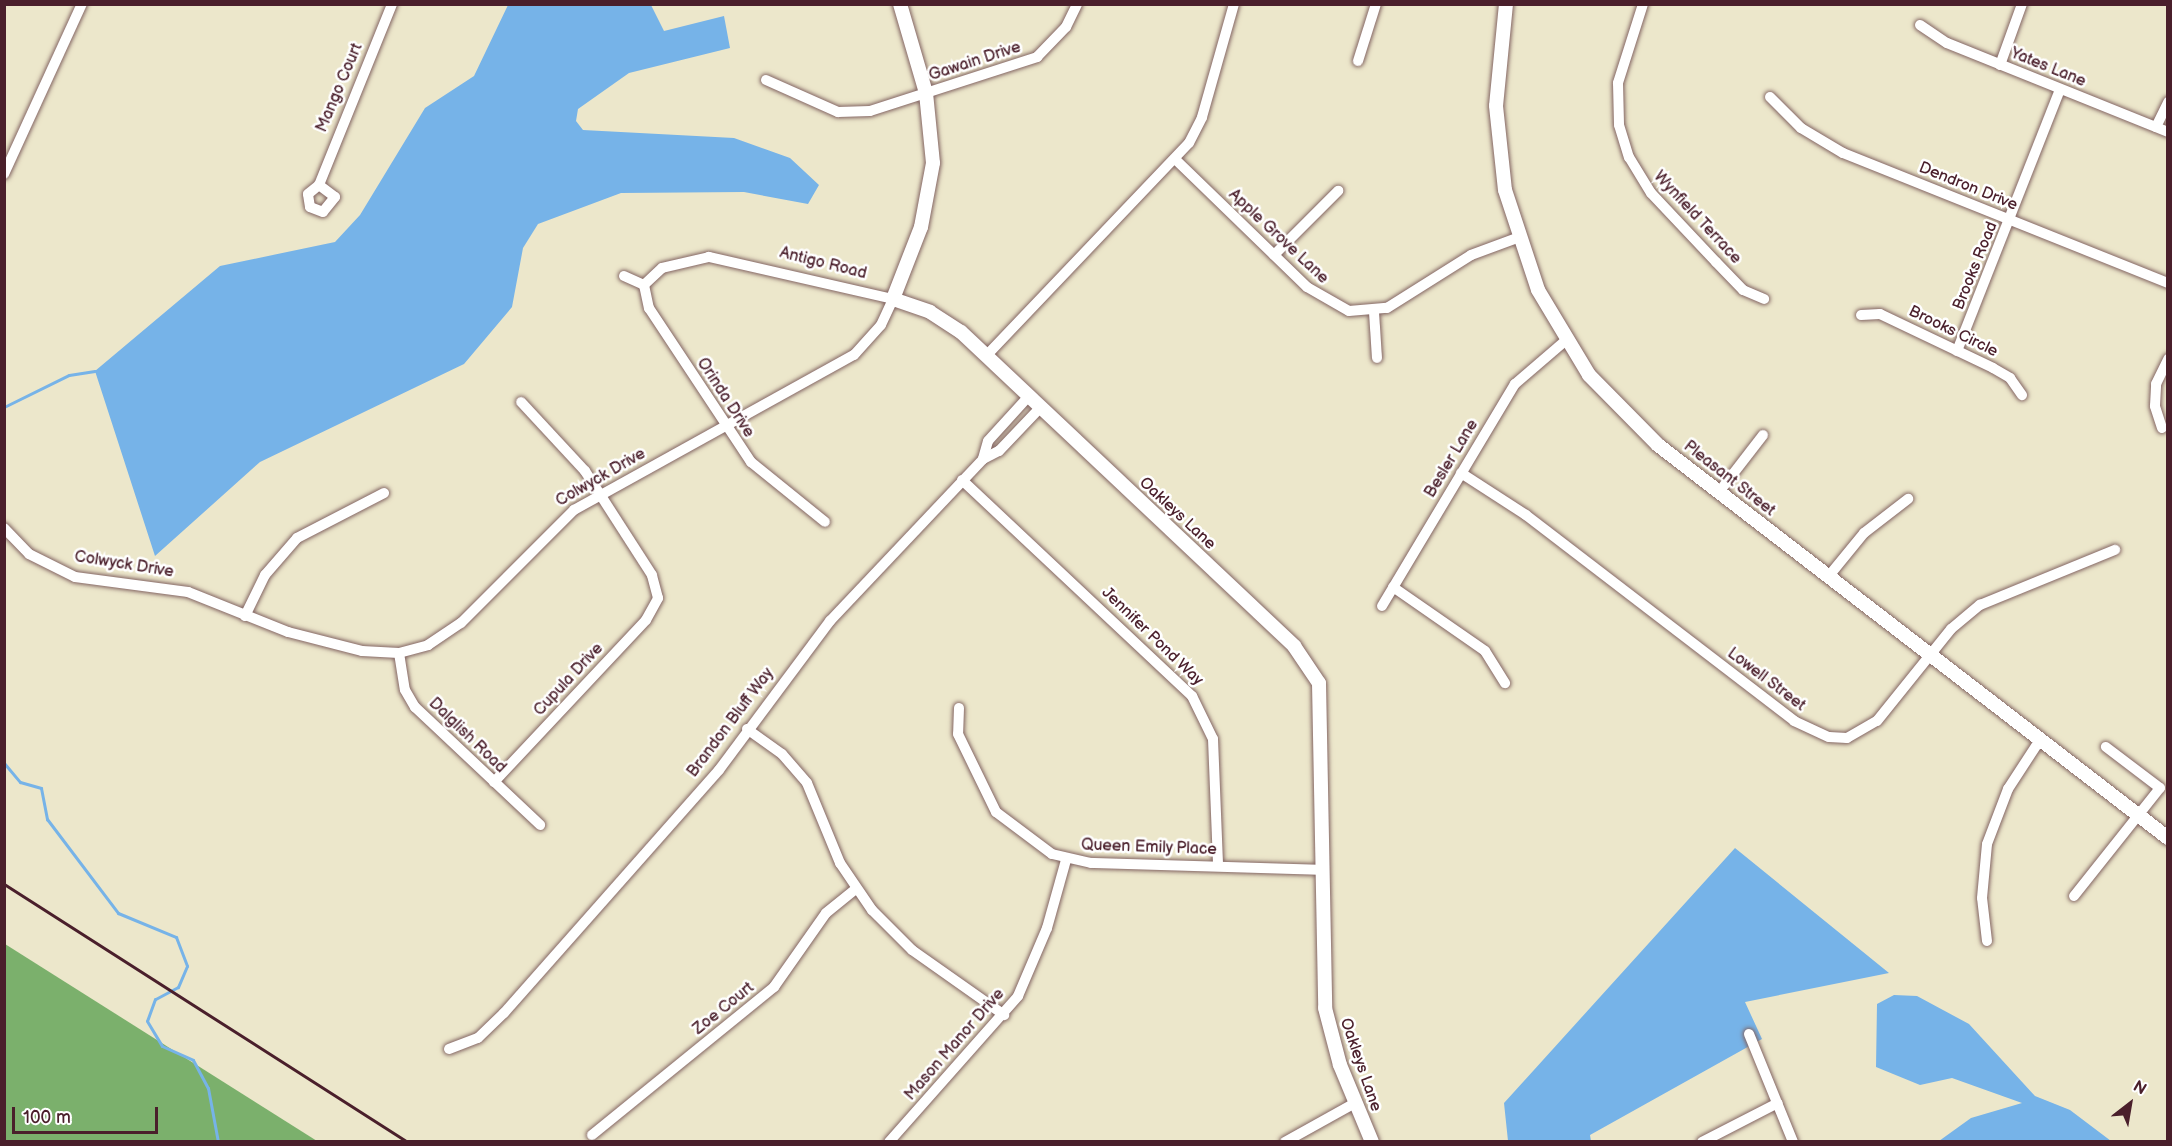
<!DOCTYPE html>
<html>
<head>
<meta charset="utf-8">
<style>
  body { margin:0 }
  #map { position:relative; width:2172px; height:1146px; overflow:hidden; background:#ece7cb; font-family:"Balsamiq Sans",sans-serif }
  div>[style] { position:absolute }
  .forest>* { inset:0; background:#7bb06c }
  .water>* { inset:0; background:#76b3e8 }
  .stream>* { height:3px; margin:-1.5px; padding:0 1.5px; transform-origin:1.5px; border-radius:1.5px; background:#76b3e8 }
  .roads { filter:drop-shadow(0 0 2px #836563) drop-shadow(0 0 2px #836563) }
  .minor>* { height:10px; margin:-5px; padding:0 5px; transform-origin:5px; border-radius:5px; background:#fff }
  .tertiary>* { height:14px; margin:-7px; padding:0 7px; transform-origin:7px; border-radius:7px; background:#fff }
  .rail>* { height:3px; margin:-1.5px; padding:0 1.5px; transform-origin:1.5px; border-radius:1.5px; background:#4a1f2b }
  span { translate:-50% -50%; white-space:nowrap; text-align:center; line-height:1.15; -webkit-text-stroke:5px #fff; paint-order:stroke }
  .street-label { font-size:16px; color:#4a1f2b }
  .frame { position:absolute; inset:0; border:6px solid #4a1f2b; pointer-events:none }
  .north { position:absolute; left:2100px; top:1074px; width:60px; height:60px; -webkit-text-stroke:4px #fff; paint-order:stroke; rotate:31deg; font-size:16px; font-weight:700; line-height:24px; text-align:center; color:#4a1f2b }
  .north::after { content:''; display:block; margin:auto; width:21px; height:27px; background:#4a1f2b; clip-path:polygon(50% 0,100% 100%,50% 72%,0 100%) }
  .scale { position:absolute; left:12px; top:1107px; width:146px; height:27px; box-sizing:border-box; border:3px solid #4a1f2b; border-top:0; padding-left:8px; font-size:18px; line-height:21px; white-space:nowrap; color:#4a1f2b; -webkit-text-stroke:4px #fff; paint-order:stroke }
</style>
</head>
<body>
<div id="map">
  <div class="forest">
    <div style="clip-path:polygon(5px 944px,317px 1141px,5px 1141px)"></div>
  </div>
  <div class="water">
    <div style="clip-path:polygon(508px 5px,651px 5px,664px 31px,724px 16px,730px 48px,629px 73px,578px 109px,576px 121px,583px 130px,734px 138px,790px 158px,819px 185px,808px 204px,744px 192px,621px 193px,538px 224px,523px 248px,512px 307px,464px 364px,260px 462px,155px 556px,95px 371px,220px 266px,335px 242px,360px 215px,425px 108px,474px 76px)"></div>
    <div style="clip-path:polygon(1735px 848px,1889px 973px,1745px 1002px,1762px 1039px,1590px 1135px,1591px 1141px,1508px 1141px,1504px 1103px)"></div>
    <div style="clip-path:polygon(1894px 995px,1917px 996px,1969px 1024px,2035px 1096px,2070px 1110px,2111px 1141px,1939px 1141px,1971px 1118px,2022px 1103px,1952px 1078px,1920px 1085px,1876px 1067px,1877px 1004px)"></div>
  </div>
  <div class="stream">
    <div style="left:4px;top:407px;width:72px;rotate:-26.2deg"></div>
    <div style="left:69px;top:375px;width:26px;rotate:-9deg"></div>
    <div style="left:4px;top:763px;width:25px;rotate:50deg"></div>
    <div style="left:20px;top:782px;width:22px;rotate:16deg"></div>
    <div style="left:41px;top:788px;width:32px;rotate:79deg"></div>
    <div style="left:47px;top:819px;width:118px;rotate:52.9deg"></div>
    <div style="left:118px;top:913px;width:63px;rotate:22.5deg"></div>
    <div style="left:176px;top:937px;width:31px;rotate:69deg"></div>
    <div style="left:187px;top:966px;width:23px;rotate:113deg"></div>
    <div style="left:178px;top:987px;width:26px;rotate:152deg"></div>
    <div style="left:155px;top:999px;width:23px;rotate:110deg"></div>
    <div style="left:147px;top:1021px;width:29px;rotate:59deg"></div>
    <div style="left:162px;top:1046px;width:34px;rotate:24deg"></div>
    <div style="left:193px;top:1060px;width:32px;rotate:62deg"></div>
    <div style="left:208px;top:1088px;width:55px;rotate:79.5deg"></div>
  </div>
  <div class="roads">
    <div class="minor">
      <div style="left:1643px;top:4px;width:83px;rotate:107.6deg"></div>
      <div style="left:1618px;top:83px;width:42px;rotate:88.6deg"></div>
      <div style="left:1619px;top:125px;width:34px;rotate:73deg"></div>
      <div style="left:1629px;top:157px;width:42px;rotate:58.6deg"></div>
      <div style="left:1651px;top:193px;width:95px;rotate:46.7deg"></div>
      <div style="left:1716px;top:262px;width:39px;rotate:46deg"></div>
      <div style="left:1743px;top:290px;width:23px;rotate:23deg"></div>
      <div style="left:1920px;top:25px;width:32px;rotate:34deg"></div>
      <div style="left:1947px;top:43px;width:238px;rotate:21.9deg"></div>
      <div style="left:1358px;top:61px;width:60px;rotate:-72.5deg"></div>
      <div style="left:2000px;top:65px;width:65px;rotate:-70.2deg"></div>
      <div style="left:766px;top:80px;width:79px;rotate:24deg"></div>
      <div style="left:838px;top:112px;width:32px;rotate:-2deg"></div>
      <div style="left:870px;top:111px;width:176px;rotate:-17.9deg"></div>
      <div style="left:1037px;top:57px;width:42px;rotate:-46deg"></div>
      <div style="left:1066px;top:27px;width:25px;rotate:-64deg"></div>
      <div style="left:1770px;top:97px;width:44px;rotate:45deg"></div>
      <div style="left:1801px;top:128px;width:49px;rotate:30.8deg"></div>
      <div style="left:1843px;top:153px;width:350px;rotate:21.8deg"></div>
      <div style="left:2156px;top:127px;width:28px;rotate:-64deg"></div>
      <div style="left:1175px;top:159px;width:184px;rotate:44.1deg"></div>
      <div style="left:1307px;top:287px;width:48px;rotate:29.7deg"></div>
      <div style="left:1349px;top:311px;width:38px;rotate:-5deg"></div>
      <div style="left:1387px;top:308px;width:99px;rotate:-32.2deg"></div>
      <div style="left:1471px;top:255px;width:49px;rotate:-20.3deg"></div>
      <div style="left:4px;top:174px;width:187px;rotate:-65.4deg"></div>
      <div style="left:319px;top:185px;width:20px;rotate:37deg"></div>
      <div style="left:335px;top:197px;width:19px;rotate:129deg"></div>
      <div style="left:323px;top:212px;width:14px;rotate:-159deg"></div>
      <div style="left:310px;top:207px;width:13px;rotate:-99deg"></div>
      <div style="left:308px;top:194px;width:14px;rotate:-39deg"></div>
      <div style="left:319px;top:185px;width:195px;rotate:-68deg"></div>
      <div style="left:1274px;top:255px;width:91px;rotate:-45deg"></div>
      <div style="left:624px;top:276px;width:22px;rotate:24deg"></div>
      <div style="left:644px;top:285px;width:24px;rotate:78deg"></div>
      <div style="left:649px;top:308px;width:185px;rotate:56.5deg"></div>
      <div style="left:751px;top:462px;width:95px;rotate:39deg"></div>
      <div style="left:1374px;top:312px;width:46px;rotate:86.3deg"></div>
      <div style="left:1861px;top:315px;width:19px;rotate:-3deg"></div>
      <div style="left:1880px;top:314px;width:125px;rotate:25.5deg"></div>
      <div style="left:1993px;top:368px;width:20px;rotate:30deg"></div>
      <div style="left:2010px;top:378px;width:21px;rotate:55deg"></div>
      <div style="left:1957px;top:351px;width:281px;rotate:-68.5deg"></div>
      <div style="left:986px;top:356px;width:294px;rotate:-46.4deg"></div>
      <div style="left:1189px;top:143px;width:29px;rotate:-63deg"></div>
      <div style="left:1202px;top:117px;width:117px;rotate:-74.2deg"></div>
      <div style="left:1028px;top:397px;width:59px;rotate:132.3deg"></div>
      <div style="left:988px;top:441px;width:19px;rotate:106deg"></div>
      <div style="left:983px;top:459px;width:18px;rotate:-27deg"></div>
      <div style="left:999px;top:451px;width:59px;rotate:-46.4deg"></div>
      <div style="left:2162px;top:428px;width:23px;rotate:-108deg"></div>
      <div style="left:2155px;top:406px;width:22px;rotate:-87deg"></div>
      <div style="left:2156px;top:384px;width:28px;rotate:-64deg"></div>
      <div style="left:1461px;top:473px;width:77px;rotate:32.9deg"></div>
      <div style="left:1526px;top:515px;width:338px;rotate:37.5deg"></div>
      <div style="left:1794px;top:721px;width:38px;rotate:25deg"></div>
      <div style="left:1829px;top:737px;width:18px;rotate:3deg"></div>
      <div style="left:1847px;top:738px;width:34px;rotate:-30deg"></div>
      <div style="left:1877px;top:721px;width:118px;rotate:-51.2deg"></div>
      <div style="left:1951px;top:629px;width:38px;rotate:-40deg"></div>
      <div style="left:1980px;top:605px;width:146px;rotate:-22.2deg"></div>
      <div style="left:962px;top:480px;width:316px;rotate:43.2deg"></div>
      <div style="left:1192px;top:696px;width:48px;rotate:64deg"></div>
      <div style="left:1213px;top:739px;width:127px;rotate:87.7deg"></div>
      <div style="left:1719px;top:492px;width:72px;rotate:-52.3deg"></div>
      <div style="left:4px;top:528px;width:36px;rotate:46deg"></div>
      <div style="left:29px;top:554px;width:51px;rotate:26.6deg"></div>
      <div style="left:75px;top:577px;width:114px;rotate:7.6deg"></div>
      <div style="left:188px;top:592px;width:108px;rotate:21.8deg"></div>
      <div style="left:288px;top:632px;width:76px;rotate:14.4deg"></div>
      <div style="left:362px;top:651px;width:37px;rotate:3deg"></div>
      <div style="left:399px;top:653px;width:30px;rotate:-15deg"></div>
      <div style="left:428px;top:645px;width:40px;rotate:-34deg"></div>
      <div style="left:461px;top:623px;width:160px;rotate:-45deg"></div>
      <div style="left:574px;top:510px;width:320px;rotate:-29deg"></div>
      <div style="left:854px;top:355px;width:40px;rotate:-48deg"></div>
      <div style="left:881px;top:325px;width:29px;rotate:-65deg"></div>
      <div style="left:893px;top:299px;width:189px;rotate:-167.1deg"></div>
      <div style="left:709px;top:257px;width:48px;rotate:166.8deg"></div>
      <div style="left:662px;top:268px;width:25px;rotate:137deg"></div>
      <div style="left:1828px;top:577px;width:57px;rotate:-50.7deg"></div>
      <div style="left:1864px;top:533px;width:56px;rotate:-37.7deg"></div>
      <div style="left:1393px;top:587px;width:112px;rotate:34.8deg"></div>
      <div style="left:1485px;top:651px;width:38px;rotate:58deg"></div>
      <div style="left:1382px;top:606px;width:259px;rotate:-59.1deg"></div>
      <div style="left:1515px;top:384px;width:66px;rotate:-40.7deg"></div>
      <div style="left:245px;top:616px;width:46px;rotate:-64deg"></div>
      <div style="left:265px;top:575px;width:49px;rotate:-49.1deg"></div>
      <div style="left:297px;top:538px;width:98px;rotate:-27.3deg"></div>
      <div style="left:399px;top:653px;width:37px;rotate:81deg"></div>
      <div style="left:405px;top:690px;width:20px;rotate:60deg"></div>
      <div style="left:415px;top:707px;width:172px;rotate:43.3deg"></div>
      <div style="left:959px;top:708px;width:26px;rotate:92deg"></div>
      <div style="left:958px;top:734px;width:87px;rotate:64deg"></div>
      <div style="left:996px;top:812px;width:70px;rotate:36.9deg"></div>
      <div style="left:1052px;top:854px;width:40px;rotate:13deg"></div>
      <div style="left:1091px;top:863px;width:231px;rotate:1.7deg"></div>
      <div style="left:747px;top:729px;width:43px;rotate:35.5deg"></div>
      <div style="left:782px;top:754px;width:38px;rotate:49deg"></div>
      <div style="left:807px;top:783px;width:87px;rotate:67.6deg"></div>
      <div style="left:840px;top:863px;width:57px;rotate:55.8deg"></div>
      <div style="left:872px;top:910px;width:57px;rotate:45deg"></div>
      <div style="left:912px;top:950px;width:113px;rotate:35.2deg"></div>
      <div style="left:494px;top:782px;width:222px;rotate:-46.8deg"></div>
      <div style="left:646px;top:620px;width:25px;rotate:-61deg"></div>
      <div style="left:658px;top:598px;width:24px;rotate:-105deg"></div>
      <div style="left:652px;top:575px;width:124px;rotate:-122.8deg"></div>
      <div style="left:585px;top:471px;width:94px;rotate:-132.8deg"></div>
      <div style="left:2074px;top:896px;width:138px;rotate:-51.5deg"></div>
      <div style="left:2160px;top:788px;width:68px;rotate:-142.8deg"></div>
      <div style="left:1987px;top:941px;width:43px;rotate:-96.6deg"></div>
      <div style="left:1982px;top:898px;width:54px;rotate:-84.7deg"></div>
      <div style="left:1987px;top:844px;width:59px;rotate:-69.1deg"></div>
      <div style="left:2008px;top:789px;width:59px;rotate:-56.9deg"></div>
      <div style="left:1749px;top:1034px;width:117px;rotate:67.8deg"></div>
      <div style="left:449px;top:1049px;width:31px;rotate:-21deg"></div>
      <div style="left:478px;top:1038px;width:36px;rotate:-44deg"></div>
      <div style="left:504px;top:1013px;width:324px;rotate:-48.5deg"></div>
      <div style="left:719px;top:770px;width:186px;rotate:-53.3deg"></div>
      <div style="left:830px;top:621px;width:223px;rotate:-46.6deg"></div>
      <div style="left:592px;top:1135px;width:235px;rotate:-39.1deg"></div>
      <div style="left:774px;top:987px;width:90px;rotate:-54.9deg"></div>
      <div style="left:826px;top:913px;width:38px;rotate:-39deg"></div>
      <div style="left:889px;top:1142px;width:195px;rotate:-48.5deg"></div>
      <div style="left:1018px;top:996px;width:74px;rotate:-66.9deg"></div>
      <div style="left:1047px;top:928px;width:71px;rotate:-74.4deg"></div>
      <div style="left:1285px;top:1142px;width:80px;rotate:-29.1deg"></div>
      <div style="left:1702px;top:1142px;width:85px;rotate:-27.2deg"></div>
    </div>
    <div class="tertiary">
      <div style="left:900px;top:4px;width:93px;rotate:73.7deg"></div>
      <div style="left:926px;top:93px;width:70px;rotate:84.3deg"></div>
      <div style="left:933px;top:163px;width:65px;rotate:100.6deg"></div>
      <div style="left:921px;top:227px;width:77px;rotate:111.3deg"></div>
      <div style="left:893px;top:299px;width:39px;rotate:19deg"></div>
      <div style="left:930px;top:312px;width:37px;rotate:33deg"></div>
      <div style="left:961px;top:332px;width:458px;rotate:43.3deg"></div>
      <div style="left:1294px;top:646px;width:45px;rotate:56deg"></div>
      <div style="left:1319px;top:683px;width:325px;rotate:88.9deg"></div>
      <div style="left:1325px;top:1008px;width:59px;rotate:75.3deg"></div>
      <div style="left:1340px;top:1065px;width:83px;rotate:67.4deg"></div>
      <div style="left:1506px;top:4px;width:102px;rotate:95.6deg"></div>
      <div style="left:1496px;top:106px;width:84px;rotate:83.9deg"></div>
      <div style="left:1505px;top:190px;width:105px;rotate:71.7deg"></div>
      <div style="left:1538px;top:290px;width:99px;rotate:59deg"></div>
      <div style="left:1589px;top:375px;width:98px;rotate:45.4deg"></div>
      <div style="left:1658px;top:445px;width:644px;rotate:37.62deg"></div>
    </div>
  </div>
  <div class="rail">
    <div style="left:4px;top:884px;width:479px;rotate:32.6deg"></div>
  </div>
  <div class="street-label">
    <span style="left:975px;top:62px;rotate:-18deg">Gawain Drive</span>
    <span style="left:2048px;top:68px;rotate:22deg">Yates Lane</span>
    <span style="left:340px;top:88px;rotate:-67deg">Mango Court</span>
    <span style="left:1968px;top:187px;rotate:22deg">Dendron Drive</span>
    <span style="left:1697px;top:218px;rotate:47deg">Wynfield Terrace</span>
    <span style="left:1278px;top:237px;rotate:43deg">Apple Grove Lane</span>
    <span style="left:823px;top:264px;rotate:14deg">Antigo Road</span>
    <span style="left:1976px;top:266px;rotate:-68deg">Brooks Road</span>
    <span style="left:1953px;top:332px;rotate:26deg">Brooks Circle</span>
    <span style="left:725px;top:398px;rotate:57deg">Orinda Drive</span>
    <span style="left:1452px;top:459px;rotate:-59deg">Besler Lane</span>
    <span style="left:601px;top:478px;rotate:-30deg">Colwyck Drive</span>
    <span style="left:1729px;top:479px;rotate:38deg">Pleasant Street</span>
    <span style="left:1177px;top:514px;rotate:43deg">Oakleys Lane</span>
    <span style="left:124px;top:565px;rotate:9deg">Colwyck Drive</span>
    <span style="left:1152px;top:637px;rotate:44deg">Jennifer Pond Way</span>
    <span style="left:569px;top:680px;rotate:-47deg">Cupula Drive</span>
    <span style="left:1766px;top:680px;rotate:37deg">Lowell Street</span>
    <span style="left:731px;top:723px;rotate:-53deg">Brandon Bluff Way</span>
    <span style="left:467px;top:736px;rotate:44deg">Dalglish Road</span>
    <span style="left:1149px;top:848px;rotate:2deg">Queen Emily Place</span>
    <span style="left:724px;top:1009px;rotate:-39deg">Zoe Court</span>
    <span style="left:955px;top:1045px;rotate:-49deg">Mason Manor Drive</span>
    <span style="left:1360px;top:1065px;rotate:71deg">Oakleys Lane</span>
  </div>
  <div class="frame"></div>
  <div class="north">N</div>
  <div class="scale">100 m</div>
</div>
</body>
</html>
